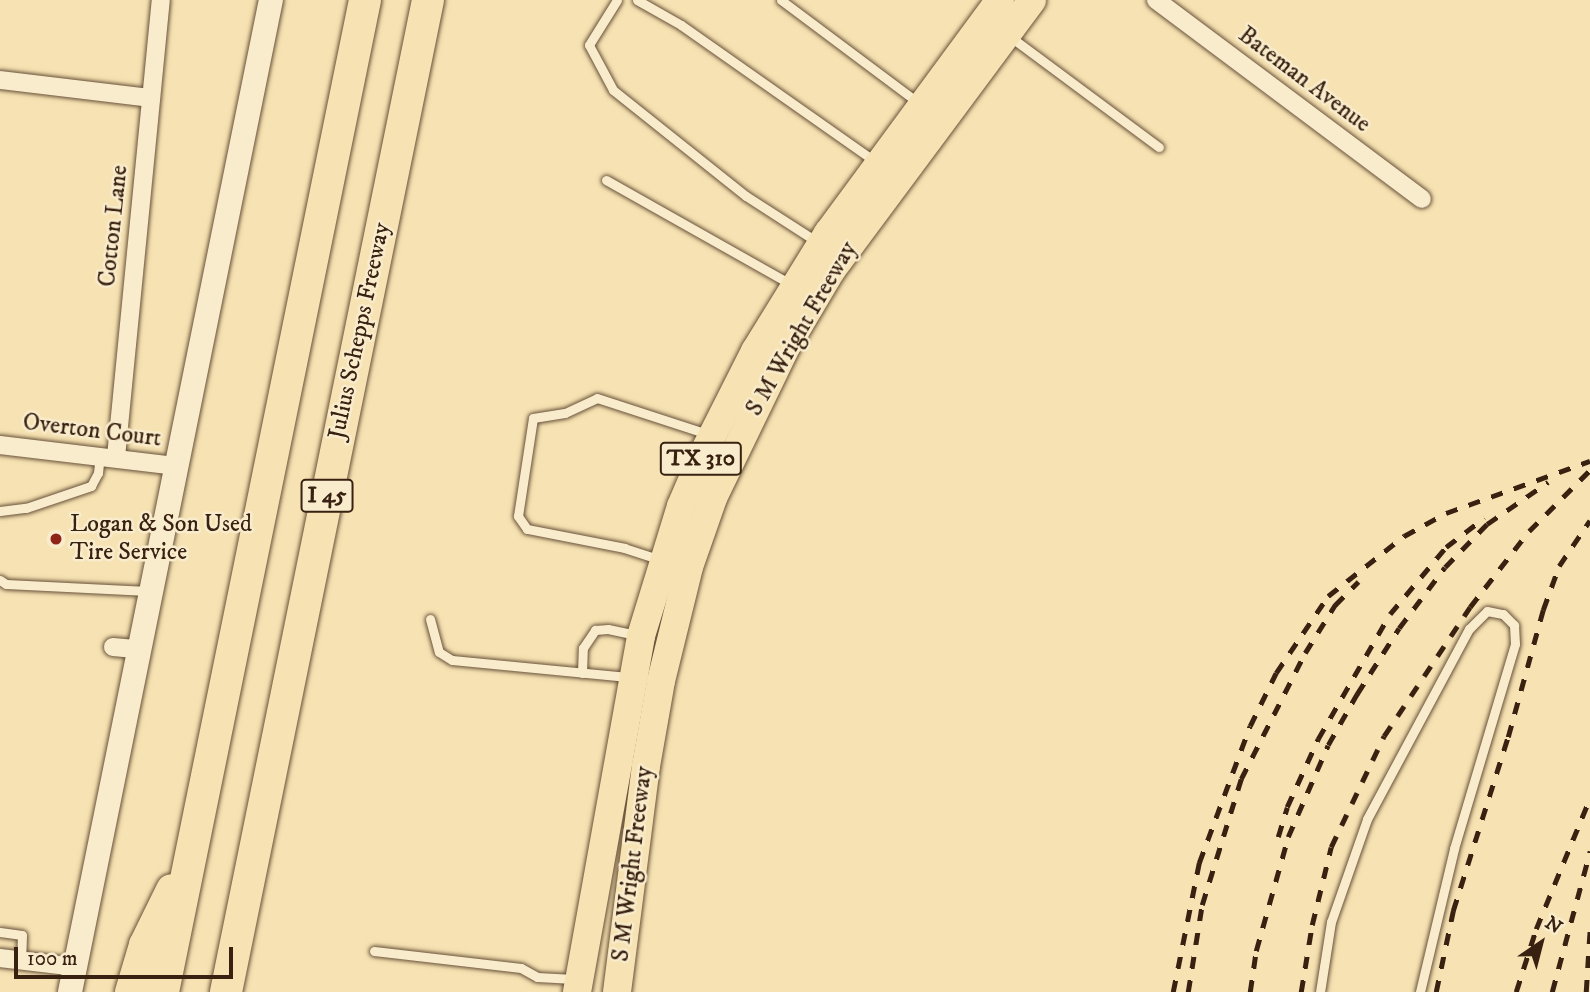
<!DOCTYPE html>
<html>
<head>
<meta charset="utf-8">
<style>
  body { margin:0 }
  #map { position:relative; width:1590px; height:992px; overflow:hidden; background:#f6e2b2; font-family:"IM FELL DW Pica",serif }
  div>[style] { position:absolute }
  .roads { filter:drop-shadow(0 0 2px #685139) drop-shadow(0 0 2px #685139) }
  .lane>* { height:9px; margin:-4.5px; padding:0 4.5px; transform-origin:4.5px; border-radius:4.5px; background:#f9eccd }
  .street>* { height:18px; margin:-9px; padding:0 9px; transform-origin:9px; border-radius:9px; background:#f9eccd }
  .secondary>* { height:24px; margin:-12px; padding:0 12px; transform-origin:12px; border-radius:12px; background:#f9eccd }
  .primary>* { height:28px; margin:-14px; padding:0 14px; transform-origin:14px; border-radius:14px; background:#f6e2b2 }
  .highway>* { height:32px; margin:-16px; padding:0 16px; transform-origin:16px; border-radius:16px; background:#f6e2b2 }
  .rail>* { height:4.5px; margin-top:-2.25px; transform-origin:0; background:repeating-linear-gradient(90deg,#392111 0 12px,transparent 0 24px) }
  .dots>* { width:19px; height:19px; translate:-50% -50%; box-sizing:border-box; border:4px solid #f9eccd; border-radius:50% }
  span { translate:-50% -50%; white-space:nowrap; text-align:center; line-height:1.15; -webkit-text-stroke:5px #f9eccd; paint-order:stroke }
  .shield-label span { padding:2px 5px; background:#f9eccd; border:2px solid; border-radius:5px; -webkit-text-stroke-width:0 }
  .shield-label { font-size:23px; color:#392111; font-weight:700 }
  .street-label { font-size:24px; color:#392111 }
  .poi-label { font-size:24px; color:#392111 }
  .left { translate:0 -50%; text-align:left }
  .north { position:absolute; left:1506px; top:908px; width:70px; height:70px; -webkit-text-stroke:5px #f9eccd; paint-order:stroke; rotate:35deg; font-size:19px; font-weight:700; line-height:28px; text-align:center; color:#392111 }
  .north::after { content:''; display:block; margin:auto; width:24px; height:32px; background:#392111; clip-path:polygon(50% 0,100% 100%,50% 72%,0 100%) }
  .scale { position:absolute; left:14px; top:947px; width:219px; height:32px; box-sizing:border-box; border:4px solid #392111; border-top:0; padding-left:9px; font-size:21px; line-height:24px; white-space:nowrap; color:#392111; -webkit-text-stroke:5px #f9eccd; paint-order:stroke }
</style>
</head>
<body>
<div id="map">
  <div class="roads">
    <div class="lane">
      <div style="left:617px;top:0;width:53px;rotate:121.9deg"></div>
      <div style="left:589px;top:45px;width:51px;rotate:61.9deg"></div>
      <div style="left:613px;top:90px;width:170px;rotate:38.6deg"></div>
      <div style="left:746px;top:196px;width:87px;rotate:32.8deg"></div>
      <div style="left:637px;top:0;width:51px;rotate:29.6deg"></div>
      <div style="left:681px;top:25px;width:238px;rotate:35.1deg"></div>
      <div style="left:781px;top:0;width:174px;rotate:36.8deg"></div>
      <div style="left:1008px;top:35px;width:188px;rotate:36.6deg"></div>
      <div style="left:606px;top:180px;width:214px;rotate:29.4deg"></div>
      <div style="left:0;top:511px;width:26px;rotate:-7deg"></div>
      <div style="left:26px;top:508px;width:69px;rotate:-18.7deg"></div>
      <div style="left:91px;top:486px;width:15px;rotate:-62deg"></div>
      <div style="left:98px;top:473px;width:18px;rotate:-84deg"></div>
      <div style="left:661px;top:560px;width:38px;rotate:-162deg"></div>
      <div style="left:625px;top:548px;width:100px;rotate:-169deg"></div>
      <div style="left:527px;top:529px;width:16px;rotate:-125deg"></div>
      <div style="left:518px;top:516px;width:99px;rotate:-81.3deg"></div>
      <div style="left:533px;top:418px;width:32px;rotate:-9deg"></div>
      <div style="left:565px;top:413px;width:35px;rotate:-25deg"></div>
      <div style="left:597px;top:398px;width:117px;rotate:18deg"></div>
      <div style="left:0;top:580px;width:7px;rotate:34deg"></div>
      <div style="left:6px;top:584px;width:142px;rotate:2.8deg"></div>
      <div style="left:430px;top:619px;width:34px;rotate:75deg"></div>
      <div style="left:439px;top:652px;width:15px;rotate:32deg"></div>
      <div style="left:452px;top:660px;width:179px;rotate:5.5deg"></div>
      <div style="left:582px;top:673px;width:25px;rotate:-88deg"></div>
      <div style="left:583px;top:648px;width:22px;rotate:-56deg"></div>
      <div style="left:595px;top:630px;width:13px;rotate:-4deg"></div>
      <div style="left:608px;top:629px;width:30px;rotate:12deg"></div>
      <div style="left:0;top:932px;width:22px;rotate:8deg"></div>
      <div style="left:22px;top:935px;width:25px;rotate:92deg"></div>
      <div style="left:374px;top:951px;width:148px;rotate:6.6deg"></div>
      <div style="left:521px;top:968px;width:18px;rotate:29deg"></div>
      <div style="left:537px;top:977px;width:37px;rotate:3deg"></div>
      <div style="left:1320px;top:992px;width:71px;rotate:-81.1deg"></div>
      <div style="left:1331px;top:922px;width:109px;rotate:-70.7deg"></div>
      <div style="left:1367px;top:819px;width:216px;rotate:-61.8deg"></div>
      <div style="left:1469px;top:629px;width:25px;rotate:-45deg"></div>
      <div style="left:1487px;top:611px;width:16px;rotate:11deg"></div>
      <div style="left:1503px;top:614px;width:16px;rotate:45deg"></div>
      <div style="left:1514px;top:625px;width:19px;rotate:87deg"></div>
      <div style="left:1515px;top:644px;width:214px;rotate:106.6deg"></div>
      <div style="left:1454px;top:849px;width:147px;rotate:103.4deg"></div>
    </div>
    <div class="street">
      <div style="left:1156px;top:0;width:332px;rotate:36.8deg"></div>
      <div style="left:0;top:80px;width:152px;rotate:6.8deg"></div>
      <div style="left:0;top:445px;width:178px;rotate:6.8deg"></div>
      <div style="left:116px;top:457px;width:459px;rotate:-84.4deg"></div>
      <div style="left:113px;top:647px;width:25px;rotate:5deg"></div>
      <div style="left:0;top:958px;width:77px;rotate:6.8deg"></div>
    </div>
    <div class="secondary">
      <div style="left:70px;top:992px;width:1012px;rotate:-78.55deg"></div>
    </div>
    <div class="primary">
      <div style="left:577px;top:992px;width:362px;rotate:-79.8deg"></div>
      <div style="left:641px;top:636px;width:136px;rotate:-72.9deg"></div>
      <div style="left:681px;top:506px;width:63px;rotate:-66.7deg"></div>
      <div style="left:706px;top:448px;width:109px;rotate:-63.2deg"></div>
      <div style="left:755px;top:351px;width:139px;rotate:-58.3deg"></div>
      <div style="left:828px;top:233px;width:290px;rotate:-53.6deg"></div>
      <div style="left:617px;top:992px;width:228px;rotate:-82.7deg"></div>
      <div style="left:646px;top:766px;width:86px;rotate:-80deg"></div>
      <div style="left:661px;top:681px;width:117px;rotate:-76.2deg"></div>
      <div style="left:689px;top:567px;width:73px;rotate:-70.8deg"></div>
      <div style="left:713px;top:498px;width:170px;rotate:-64.2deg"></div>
      <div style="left:787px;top:345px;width:86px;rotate:-59.3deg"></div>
      <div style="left:831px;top:271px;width:337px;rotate:-53.4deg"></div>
    </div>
    <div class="highway">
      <div style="left:131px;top:992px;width:49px;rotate:-73.4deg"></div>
      <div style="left:145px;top:945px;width:61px;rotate:-63.9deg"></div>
      <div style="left:163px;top:992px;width:1012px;rotate:-78.49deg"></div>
      <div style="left:226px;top:992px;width:1012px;rotate:-78.49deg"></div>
    </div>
  </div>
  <div class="rail">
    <div style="left:1278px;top:837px;width:31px;rotate:-73deg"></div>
    <div style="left:1287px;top:807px;width:75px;rotate:-65.5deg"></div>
    <div style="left:1318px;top:739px;width:144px;rotate:-60.1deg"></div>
    <div style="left:1390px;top:614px;width:87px;rotate:-50.1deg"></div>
    <div style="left:1446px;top:547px;width:48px;rotate:-37.3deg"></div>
    <div style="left:1173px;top:992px;width:132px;rotate:-78.6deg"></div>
    <div style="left:1199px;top:863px;width:146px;rotate:-69.6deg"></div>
    <div style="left:1250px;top:726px;width:59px;rotate:-63.9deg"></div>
    <div style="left:1276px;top:673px;width:93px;rotate:-56deg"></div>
    <div style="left:1328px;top:596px;width:97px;rotate:-38.3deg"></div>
    <div style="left:1404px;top:536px;width:48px;rotate:-28.7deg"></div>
    <div style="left:1446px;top:513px;width:153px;rotate:-19.9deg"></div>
    <div style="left:1188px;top:992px;width:88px;rotate:-80.9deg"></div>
    <div style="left:1202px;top:905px;width:132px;rotate:-72.8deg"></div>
    <div style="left:1241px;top:779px;width:141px;rotate:-63.1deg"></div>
    <div style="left:1305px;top:653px;width:57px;rotate:-58deg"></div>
    <div style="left:1335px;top:605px;width:33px;rotate:-45deg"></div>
    <div style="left:1250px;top:992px;width:41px;rotate:-81.7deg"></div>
    <div style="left:1256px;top:951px;width:118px;rotate:-74.3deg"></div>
    <div style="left:1288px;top:837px;width:100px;rotate:-66.5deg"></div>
    <div style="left:1328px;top:745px;width:59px;rotate:-60.4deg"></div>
    <div style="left:1357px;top:694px;width:78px;rotate:-57.5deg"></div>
    <div style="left:1399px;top:628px;width:76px;rotate:-53deg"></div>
    <div style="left:1445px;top:567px;width:60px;rotate:-45.7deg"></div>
    <div style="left:1487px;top:524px;width:74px;rotate:-34.5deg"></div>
    <div style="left:1301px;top:992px;width:68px;rotate:-80.7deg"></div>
    <div style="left:1312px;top:925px;width:80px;rotate:-76.3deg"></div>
    <div style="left:1331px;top:847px;width:123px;rotate:-64.5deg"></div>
    <div style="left:1384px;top:736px;width:155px;rotate:-56.3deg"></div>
    <div style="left:1470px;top:607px;width:96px;rotate:-52.2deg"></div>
    <div style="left:1529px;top:531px;width:86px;rotate:-45deg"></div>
    <div style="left:1436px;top:992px;width:83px;rotate:-78.1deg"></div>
    <div style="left:1453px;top:911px;width:182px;rotate:-72.5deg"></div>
    <div style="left:1508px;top:737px;width:132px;rotate:-74.6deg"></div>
    <div style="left:1543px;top:610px;width:47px;rotate:-70deg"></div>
    <div style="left:1559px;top:566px;width:55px;rotate:-56deg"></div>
    <div style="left:1516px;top:992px;width:66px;rotate:-72.4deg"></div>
    <div style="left:1536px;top:929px;width:142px;rotate:-67.6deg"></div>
    <div style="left:1552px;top:992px;width:146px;rotate:-74.9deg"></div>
    <div style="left:1586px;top:992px;width:64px;rotate:-86.4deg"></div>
  </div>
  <div class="dots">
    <div style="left:56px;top:539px;background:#8f2418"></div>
  </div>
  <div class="shield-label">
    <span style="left:701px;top:459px">TX 310</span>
    <span style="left:327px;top:496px">I 45</span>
  </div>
  <div class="street-label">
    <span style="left:1304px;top:80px;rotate:37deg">Bateman Avenue</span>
    <span style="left:114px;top:226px;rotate:-84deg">Cotton Lane</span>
    <span style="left:802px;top:329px;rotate:-60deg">S M Wright Freeway</span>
    <span style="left:360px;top:331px;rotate:-78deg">Julius Schepps Freeway</span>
    <span style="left:92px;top:431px;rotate:7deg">Overton Court</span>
    <span style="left:633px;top:864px;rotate:-83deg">S M Wright Freeway</span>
  </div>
  <div class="poi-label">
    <span class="left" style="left:70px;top:539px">Logan &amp; Son Used<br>Tire Service</span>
  </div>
  <div class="north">N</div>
  <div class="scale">100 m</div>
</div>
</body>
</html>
